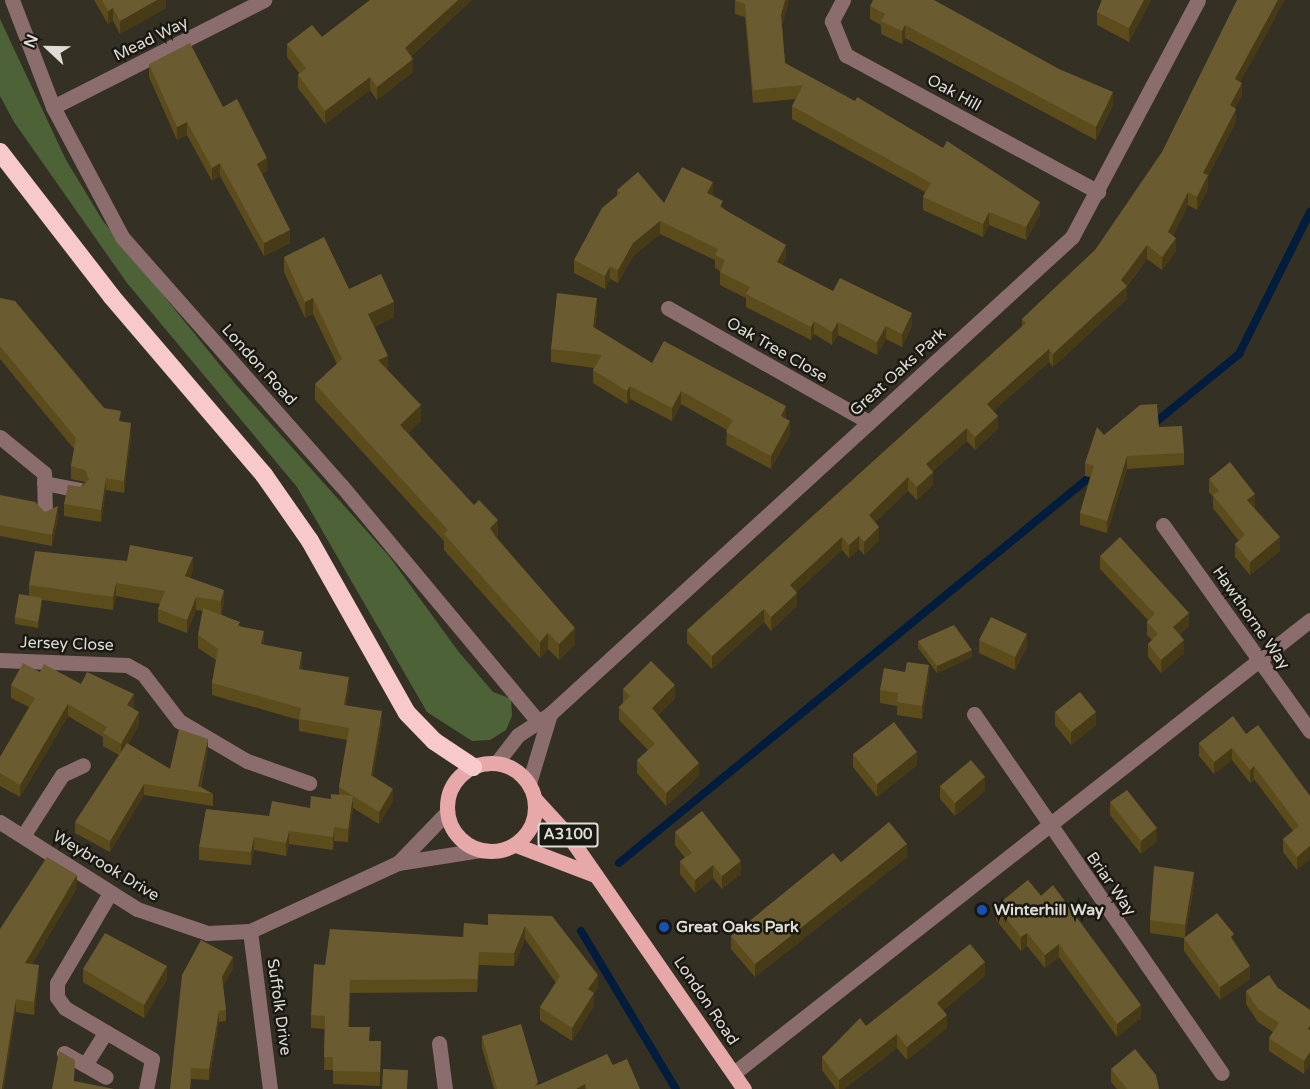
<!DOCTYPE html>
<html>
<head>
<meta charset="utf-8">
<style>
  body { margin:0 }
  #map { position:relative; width:1310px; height:1089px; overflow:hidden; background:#343024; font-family:"Varela Round",sans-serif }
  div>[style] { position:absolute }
  .green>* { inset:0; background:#4d6237 }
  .stream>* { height:8px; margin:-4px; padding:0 4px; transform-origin:4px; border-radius:4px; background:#011c3c }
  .minor>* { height:15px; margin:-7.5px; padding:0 7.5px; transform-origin:7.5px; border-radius:7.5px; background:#8c6d6d }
  .major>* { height:15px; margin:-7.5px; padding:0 7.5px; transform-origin:7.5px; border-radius:7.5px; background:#e7a8a9 }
  .major>.ring { margin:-7.5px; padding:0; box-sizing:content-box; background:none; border:15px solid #e7a8a9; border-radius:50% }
  .highway>* { height:18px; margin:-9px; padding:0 9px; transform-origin:9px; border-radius:9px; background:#f7c9c9 }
  .wall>* { inset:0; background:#5c4c1c }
  .shaded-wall>* { inset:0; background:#463a17 }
  .building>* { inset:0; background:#6a5b30 }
  .dots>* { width:16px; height:16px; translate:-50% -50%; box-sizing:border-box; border:3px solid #1a1813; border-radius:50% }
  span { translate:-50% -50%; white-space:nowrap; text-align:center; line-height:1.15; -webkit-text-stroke:5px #1a1813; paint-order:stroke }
  .shield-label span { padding:2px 4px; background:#1a1813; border:2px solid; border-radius:4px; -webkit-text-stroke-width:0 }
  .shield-label { font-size:15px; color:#dfdcd5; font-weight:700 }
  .street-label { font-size:16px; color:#dfdcd5 }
  .poi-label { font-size:16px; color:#dfdcd5; font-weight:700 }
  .left { translate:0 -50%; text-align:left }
  .north { position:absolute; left:18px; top:18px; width:60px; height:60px; -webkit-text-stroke:4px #1a1813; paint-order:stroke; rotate:292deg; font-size:16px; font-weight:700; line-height:24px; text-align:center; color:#dfdcd5 }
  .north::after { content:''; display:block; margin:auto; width:21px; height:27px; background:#dfdcd5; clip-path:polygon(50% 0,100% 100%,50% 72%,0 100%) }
</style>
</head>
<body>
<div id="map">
  <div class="green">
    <div style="clip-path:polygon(0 19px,66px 160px,103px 221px,237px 386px,389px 556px,458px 651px,493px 692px,511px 699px,512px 716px,506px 730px,490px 740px,472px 741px,427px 712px,297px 487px,127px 283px,14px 122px,0 96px)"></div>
  </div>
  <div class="stream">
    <div style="left:1151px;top:426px;width:114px;rotate:-39.3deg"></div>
    <div style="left:1239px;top:354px;width:159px;rotate:-63.4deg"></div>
    <div style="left:619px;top:863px;width:618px;rotate:-39.35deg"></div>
    <div style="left:581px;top:931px;width:184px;rotate:59deg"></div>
  </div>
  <div class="minor">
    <div style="left:12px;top:0;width:115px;rotate:69deg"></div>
    <div style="left:53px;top:107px;width:147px;rotate:62deg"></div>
    <div style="left:122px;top:237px;width:331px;rotate:48.6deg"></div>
    <div style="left:341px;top:485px;width:305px;rotate:50.2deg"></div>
    <div style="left:843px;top:0;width:24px;rotate:118deg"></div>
    <div style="left:832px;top:21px;width:37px;rotate:68deg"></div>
    <div style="left:846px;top:55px;width:287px;rotate:28.5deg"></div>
    <div style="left:53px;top:107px;width:237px;rotate:-26.9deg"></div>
    <div style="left:668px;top:308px;width:231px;rotate:29.6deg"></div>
    <div style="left:0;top:437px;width:57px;rotate:39.3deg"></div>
    <div style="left:44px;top:473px;width:40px;rotate:88.6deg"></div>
    <div style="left:44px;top:483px;width:36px;rotate:11deg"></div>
    <div style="left:1163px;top:525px;width:253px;rotate:54.5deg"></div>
    <div style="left:0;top:660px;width:127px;rotate:2.3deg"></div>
    <div style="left:127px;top:665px;width:18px;rotate:29deg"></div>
    <div style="left:143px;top:674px;width:59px;rotate:52.5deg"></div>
    <div style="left:179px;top:721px;width:79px;rotate:30.5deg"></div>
    <div style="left:247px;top:761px;width:66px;rotate:19.5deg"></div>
    <div style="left:974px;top:714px;width:436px;rotate:55.4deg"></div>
    <div style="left:497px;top:762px;width:34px;rotate:-52deg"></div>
    <div style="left:518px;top:735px;width:38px;rotate:-33deg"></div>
    <div style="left:550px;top:714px;width:707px;rotate:-42.42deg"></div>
    <div style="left:1072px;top:237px;width:268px;rotate:-62deg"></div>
    <div style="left:529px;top:783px;width:72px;rotate:-73.1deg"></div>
    <div style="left:0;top:822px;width:162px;rotate:32.4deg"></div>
    <div style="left:137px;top:909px;width:74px;rotate:18.9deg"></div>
    <div style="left:207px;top:933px;width:43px;rotate:-2.7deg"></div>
    <div style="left:250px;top:931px;width:163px;rotate:-24.7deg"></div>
    <div style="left:398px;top:863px;width:83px;rotate:-9deg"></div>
    <div style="left:23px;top:836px;width:72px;rotate:-57.4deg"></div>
    <div style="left:62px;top:775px;width:23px;rotate:-25deg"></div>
    <div style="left:398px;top:863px;width:71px;rotate:-46.1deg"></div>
    <div style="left:110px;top:893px;width:104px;rotate:120.5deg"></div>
    <div style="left:57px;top:983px;width:14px;rotate:90deg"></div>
    <div style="left:57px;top:997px;width:14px;rotate:54deg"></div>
    <div style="left:65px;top:1008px;width:101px;rotate:30.4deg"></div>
    <div style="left:152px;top:1059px;width:31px;rotate:101deg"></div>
    <div style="left:250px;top:931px;width:159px;rotate:82.8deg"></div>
    <div style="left:439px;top:1043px;width:46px;rotate:82.6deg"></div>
    <div style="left:64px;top:1053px;width:48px;rotate:29.7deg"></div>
    <div style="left:85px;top:1065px;width:39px;rotate:-58deg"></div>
    <div style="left:734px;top:1073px;width:733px;rotate:-38.18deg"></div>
  </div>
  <div class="major">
    <div class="ring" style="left:447px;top:763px;width:73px;height:73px"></div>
    <div style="left:535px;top:799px;width:49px;rotate:47.5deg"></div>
    <div style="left:568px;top:835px;width:309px;rotate:55.3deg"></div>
    <div style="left:516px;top:845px;width:85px;rotate:20.8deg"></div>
  </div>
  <div class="highway">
    <div style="left:0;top:152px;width:183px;rotate:52.3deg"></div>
    <div style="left:112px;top:297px;width:234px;rotate:49.5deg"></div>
    <div style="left:264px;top:475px;width:80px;rotate:55.1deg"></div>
    <div style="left:310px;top:541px;width:197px;rotate:60.6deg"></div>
    <div style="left:407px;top:713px;width:39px;rotate:46deg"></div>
    <div style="left:434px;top:741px;width:47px;rotate:33.7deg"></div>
  </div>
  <div class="wall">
    <div style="clip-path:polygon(94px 0,166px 0,166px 8px,120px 34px,113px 21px,108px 24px)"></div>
    <div style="clip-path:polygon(370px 0,472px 0,411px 56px,413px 72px,377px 100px,370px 90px,325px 124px,298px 88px,298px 75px,299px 73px,287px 57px,287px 44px,322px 37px)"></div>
    <div style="clip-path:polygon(789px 0,782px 25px,785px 63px,1040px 215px,1026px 240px,989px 225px,983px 237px,923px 210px,923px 197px,925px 192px,792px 119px,792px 106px,796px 99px,753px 103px,745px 17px,735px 14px,735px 1px)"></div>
    <div style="clip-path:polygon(1102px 0,1151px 0,1129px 42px,1097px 25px,1097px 12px)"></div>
    <div style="clip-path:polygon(870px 6px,1113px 105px,1096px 140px,905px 38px,902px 44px,881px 34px,881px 25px,870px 19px)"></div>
    <div style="clip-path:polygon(149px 64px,223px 107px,267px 171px,262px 174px,290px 243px,264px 256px,220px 176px,212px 181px,187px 135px,177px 140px,149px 77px)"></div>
    <div style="clip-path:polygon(1240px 82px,1242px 96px,1235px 108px,1236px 122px,1208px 176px,1208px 189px,1197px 210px,1188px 205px,1173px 235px,1176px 251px,1162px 270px,1147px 259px,1127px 286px,1127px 299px,1053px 367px,1049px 362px,993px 411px,998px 429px,975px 450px,967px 441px,933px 471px,933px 485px,917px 500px,908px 491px,875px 522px,879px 540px,864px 555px,859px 549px,849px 558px,842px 550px,796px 592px,797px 606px,771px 631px,764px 622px,712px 669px,687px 643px,687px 630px,1022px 326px,1022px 319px,1095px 250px)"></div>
    <div style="clip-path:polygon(617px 190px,664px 203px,713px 195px,723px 208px,786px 258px,782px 265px,833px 291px,912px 326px,902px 347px,886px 339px,877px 355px,838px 335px,832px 345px,814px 334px,811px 340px,746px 307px,746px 298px,720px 285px,720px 271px,715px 268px,715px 260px,660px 234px,633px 256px,618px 283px,610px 279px,605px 289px,574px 273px,574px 260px,617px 196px)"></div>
    <div style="clip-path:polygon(284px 257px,349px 289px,394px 317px,374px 327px,388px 370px,421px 420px,408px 433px,498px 535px,496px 538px,575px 644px,559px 660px,548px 649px,540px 658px,444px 550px,444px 541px,315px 400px,315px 384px,337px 364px,313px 314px,305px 318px,284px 272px)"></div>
    <div style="clip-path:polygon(0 298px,104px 408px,121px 422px,131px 436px,124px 493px,106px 490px,101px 522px,64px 516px,64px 504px,85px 482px,71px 479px,71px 466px,74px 449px,0 359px)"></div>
    <div style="clip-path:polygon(597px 312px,595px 328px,652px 363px,786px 419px,790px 434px,771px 469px,726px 445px,727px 430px,681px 404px,672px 421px,630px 399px,627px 404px,593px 383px,593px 370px,594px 368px,551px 362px,551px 349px)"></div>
    <div style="clip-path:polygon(1159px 427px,1184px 453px,1184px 465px,1127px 469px,1107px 533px,1080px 525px,1080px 513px,1090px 477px,1085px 476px,1085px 463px,1104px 435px)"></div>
    <div style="clip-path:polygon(1209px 479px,1255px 507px,1254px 508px,1280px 551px,1250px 575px,1235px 557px,1235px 544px,1239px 541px,1213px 508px,1213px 497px,1209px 492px)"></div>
    <div style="clip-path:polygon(0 495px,58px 517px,52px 546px,0 536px)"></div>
    <div style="clip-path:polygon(1100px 556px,1189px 626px,1180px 634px,1184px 653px,1161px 673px,1148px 657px,1148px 644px,1152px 640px,1147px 635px,1147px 622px,1148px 620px,1100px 569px)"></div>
    <div style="clip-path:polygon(193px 570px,190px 578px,224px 603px,221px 614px,240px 626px,263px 645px,302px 664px,301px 669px,349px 689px,346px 705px,382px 723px,373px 776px,393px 801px,379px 824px,353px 808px,348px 842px,334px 841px,333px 850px,289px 844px,286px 856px,254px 850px,251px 865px,199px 860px,199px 847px,269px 816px,310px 808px,339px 795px,339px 787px,347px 740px,299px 731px,299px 720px,212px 695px,212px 683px,216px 660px,198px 648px,198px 635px,203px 611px,196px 610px,187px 633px,158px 622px,158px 609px,160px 604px,116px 596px,113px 610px,42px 600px,38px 628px,15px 624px,15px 617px,29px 596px,29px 585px)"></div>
    <div style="clip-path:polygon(979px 640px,1027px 647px,1015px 670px,979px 653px)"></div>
    <div style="clip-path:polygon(918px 641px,972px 657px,937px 673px,918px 648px)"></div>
    <div style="clip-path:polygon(40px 672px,81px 684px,134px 706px,133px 708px,139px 725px,128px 744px,170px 769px,208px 750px,201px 787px,213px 794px,213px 806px,144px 795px,110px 852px,75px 833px,75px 822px,119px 755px,103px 746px,103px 737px,68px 716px,20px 797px,0 786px,0 757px,29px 707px,11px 698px,11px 685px)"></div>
    <div style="clip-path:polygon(929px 679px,922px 719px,897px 715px,897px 706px,880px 703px,880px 690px)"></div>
    <div style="clip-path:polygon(623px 689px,675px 698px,658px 715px,699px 776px,666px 806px,637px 773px,637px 760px,648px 750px,619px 720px,619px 707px,623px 703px)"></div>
    <div style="clip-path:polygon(1055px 712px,1096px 725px,1071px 745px,1055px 725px)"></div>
    <div style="clip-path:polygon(1246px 734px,1310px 796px,1297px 870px,1283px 852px,1283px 839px,1293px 831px,1254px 779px,1250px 783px,1232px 760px,1214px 774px,1199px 756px,1199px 743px)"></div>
    <div style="clip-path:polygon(853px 754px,917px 765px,877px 797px,853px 767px)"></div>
    <div style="clip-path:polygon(940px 786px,985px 791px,955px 816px,940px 799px)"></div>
    <div style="clip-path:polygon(1110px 802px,1157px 841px,1141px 854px,1110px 815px)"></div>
    <div style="clip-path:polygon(675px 832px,741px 874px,722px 889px,713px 878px,695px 893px,680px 874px,680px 861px,685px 858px,675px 845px)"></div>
    <div style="clip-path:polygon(907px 857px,755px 977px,731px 949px,731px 936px,841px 862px)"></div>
    <div style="clip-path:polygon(1028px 880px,1141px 1018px,1117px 1037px,1059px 957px,1045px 968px,1027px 946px,1021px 951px,996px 920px,996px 906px)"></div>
    <div style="clip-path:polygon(1194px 885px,1185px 937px,1234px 942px,1250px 979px,1220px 1000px,1184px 951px,1184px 938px,1150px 933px,1150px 920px)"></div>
    <div style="clip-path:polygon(77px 888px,32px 964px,39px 978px,34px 1015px,16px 1012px,0 929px)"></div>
    <div style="clip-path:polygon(552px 916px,598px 988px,594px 993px,594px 1006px,572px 1041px,540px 1020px,540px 1007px,556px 983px,525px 939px,514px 966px,479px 965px,477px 992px,350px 993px,349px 1027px,370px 1041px,381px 1041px,380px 1086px,333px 1084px,333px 1070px,324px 1070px,325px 1029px,311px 1028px,311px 1015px,325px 965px,463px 937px,488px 925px)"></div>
    <div style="clip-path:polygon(233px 957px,233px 968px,223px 986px,226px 1010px,226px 1021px,219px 1022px,209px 1080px,191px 1079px,190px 1089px,170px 1089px)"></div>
    <div style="clip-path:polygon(83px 969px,167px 979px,144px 1018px,83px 982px)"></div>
    <div style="clip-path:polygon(985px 976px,943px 1010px,947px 1028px,907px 1060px,897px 1048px,844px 1089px,836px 1089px,822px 1070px,822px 1057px,866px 1026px)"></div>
    <div style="clip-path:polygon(1278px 988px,1310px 1010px,1304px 1074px,1269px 1051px,1269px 1038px,1273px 1032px,1258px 1022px,1246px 1004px,1246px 991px)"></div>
    <div style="clip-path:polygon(482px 1036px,538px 1085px,613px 1065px,640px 1089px,494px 1089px,482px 1048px)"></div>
    <div style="clip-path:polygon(1111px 1069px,1159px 1089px,1117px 1089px,1111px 1082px)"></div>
  </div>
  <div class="shaded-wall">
    <div style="clip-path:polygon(157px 0,166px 0,166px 8px,120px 34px,120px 21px)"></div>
    <div style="clip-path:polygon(458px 0,472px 0,405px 61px,405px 48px)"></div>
    <div style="clip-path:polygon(785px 0,789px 0,781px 28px,781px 15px)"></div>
    <div style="clip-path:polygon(1144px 0,1151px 0,1129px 42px,1129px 28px)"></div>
    <div style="clip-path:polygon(1278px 0,1285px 0,1235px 92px,1235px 79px)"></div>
    <div style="clip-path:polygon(113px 8px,113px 21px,108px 24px,108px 11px)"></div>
    <div style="clip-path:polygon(905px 25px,905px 38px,902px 44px,902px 31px)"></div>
    <div style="clip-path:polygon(413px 59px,413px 72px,377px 100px,377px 87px)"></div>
    <div style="clip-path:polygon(370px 77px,370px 90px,325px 124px,325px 111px)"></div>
    <div style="clip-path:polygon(1242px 83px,1242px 96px,1230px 118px,1230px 105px)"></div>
    <div style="clip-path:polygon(1113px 92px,1113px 105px,1096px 140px,1096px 127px)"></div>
    <div style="clip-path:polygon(1236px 109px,1236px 122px,1208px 176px,1208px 189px,1197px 210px,1197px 197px,1203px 173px)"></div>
    <div style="clip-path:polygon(187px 122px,187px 135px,177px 140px,177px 127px)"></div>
    <div style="clip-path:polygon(267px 158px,267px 171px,257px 177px,257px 164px)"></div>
    <div style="clip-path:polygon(220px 163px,220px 176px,212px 181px,212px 168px)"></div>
    <div style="clip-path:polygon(713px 182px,713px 195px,707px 206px,707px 193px)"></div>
    <div style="clip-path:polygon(1188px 192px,1188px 205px,1168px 245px,1168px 232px)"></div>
    <div style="clip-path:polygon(1040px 202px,1040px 215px,1026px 240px,1026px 227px)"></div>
    <div style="clip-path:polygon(989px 212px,989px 225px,983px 237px,983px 224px)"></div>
    <div style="clip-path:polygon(660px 221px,660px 234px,633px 256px,618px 283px,618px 270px,633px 243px)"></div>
    <div style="clip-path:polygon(290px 230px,290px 243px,264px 256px,264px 243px)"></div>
    <div style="clip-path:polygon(1176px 238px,1176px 251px,1162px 270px,1162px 257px)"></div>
    <div style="clip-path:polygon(786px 245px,786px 258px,777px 275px,777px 262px)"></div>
    <div style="clip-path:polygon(1147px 245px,1147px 259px,1123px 290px,1127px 286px,1127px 299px,1053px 367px,1053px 354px,1121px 280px)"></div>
    <div style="clip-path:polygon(610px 266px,610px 279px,605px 289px,605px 276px)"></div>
    <div style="clip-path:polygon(313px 298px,313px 314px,305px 318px,305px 302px)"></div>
    <div style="clip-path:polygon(597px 298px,597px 312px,593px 340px,593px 327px)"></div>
    <div style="clip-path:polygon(394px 302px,394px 317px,368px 330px,368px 314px)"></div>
    <div style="clip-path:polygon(912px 313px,912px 326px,902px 347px,902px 334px)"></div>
    <div style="clip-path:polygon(814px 321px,814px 334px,811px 340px,811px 327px)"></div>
    <div style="clip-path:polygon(838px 322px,838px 335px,832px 345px,832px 332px)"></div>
    <div style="clip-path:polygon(886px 326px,886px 339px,877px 355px,877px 342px)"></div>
    <div style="clip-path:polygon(1049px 349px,1049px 362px,987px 417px,987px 404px)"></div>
    <div style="clip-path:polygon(388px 356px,388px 372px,378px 360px)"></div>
    <div style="clip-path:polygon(630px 386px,630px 399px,627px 404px,627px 391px)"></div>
    <div style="clip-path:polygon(681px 391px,681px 404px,672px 421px,672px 408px)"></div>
    <div style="clip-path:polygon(421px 405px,421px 420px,400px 440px,400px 425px)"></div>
    <div style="clip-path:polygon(786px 406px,786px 419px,781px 416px)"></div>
    <div style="clip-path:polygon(998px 416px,998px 429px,975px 450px,975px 437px)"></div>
    <div style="clip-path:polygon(790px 421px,790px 434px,771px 469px,771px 456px)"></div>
    <div style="clip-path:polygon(131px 423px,131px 436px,124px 493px,124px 481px)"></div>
    <div style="clip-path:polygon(967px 428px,967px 441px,926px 477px,926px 464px)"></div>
    <div style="clip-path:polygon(1127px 456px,1127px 469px,1107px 533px,1107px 521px)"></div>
    <div style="clip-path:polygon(933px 472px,933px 485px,917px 500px,917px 487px)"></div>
    <div style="clip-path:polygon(908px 477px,908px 491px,869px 528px,869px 515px)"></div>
    <div style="clip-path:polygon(106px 478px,106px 490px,101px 522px,101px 510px)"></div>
    <div style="clip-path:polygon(1255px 494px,1255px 507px,1247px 513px,1247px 500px)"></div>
    <div style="clip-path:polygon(58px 506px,58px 517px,52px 546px,52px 535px)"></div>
    <div style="clip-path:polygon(498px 520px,498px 535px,490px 543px,490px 528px)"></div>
    <div style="clip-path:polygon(879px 527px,879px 540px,864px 555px,864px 542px)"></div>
    <div style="clip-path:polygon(859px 536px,859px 549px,849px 558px,849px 545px)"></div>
    <div style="clip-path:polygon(842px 537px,842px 550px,790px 598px,790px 585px)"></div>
    <div style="clip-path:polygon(1280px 537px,1280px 551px,1250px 575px,1250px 562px)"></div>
    <div style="clip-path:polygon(193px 557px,193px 570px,185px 589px,185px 576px)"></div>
    <div style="clip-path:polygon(116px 583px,116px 596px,113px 610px,113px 597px)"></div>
    <div style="clip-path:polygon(224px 590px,224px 603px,221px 615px,221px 601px)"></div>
    <div style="clip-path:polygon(797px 593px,797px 606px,771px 631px,771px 617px)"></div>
    <div style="clip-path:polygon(196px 597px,196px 610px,187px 633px,187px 620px)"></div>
    <div style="clip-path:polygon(42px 598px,42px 605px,38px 628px,38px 622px)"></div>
    <div style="clip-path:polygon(764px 609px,764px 622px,712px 669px,712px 656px)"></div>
    <div style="clip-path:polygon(1189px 613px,1189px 626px,1173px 640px,1173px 627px)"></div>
    <div style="clip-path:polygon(575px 628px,575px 644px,559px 660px,559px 644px)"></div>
    <div style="clip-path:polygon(264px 631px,264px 643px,261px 656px,261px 644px)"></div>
    <div style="clip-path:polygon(548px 633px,548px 649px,540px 658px,540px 642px)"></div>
    <div style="clip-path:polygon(1027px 634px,1027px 647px,1015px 670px,1015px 657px)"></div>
    <div style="clip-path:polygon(1184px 640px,1184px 653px,1161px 673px,1161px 660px)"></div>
    <div style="clip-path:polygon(972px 650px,972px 657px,937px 673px,937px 666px)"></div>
    <div style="clip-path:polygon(302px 652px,302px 664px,299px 681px,299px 669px)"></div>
    <div style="clip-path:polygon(929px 665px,929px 679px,922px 719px,922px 706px)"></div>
    <div style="clip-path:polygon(349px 677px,349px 689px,344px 717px,344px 705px)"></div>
    <div style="clip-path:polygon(675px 685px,675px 698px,652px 721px,652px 708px)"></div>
    <div style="clip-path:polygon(134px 694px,134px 706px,127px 717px,127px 705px)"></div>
    <div style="clip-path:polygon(68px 704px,68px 716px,20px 797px,20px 785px)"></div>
    <div style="clip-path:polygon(382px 711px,382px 723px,371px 787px,371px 775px)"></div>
    <div style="clip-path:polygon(139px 712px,139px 725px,121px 756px,121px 744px)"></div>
    <div style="clip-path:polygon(1096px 712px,1096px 725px,1071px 745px,1071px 732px)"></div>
    <div style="clip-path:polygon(208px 739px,208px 750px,199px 792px,198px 786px)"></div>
    <div style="clip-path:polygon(1232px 748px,1232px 760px,1214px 774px,1214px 762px)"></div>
    <div style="clip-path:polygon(917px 752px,917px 765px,877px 797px,877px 784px)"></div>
    <div style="clip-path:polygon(699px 763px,699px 776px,666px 806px,666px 793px)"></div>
    <div style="clip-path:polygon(1254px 766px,1254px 779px,1250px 783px,1250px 770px)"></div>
    <div style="clip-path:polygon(985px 777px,985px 791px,955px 816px,955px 803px)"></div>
    <div style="clip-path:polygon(144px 784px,144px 795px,110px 852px,110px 841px)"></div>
    <div style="clip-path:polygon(393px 789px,393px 801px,379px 824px,379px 812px)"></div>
    <div style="clip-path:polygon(353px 796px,353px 809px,348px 842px,348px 829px)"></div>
    <div style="clip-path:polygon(334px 827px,334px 841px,333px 850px,333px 837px)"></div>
    <div style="clip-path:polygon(1157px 828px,1157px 841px,1141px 854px,1141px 841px)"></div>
    <div style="clip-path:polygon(289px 831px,289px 844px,286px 856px,286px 843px)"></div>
    <div style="clip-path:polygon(254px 837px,254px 850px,251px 865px,251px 852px)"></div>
    <div style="clip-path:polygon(907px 844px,907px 857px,755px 977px,755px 964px)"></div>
    <div style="clip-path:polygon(1310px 846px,1310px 859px,1297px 870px,1297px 857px)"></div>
    <div style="clip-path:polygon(741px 861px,741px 874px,722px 889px,722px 876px)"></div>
    <div style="clip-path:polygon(713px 865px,713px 878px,695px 893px,695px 880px)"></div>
    <div style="clip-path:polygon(1194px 872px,1194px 885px,1185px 938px,1185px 925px)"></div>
    <div style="clip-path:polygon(77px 875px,77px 888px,25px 976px,25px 963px)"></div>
    <div style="clip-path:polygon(525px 926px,525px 939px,514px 966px,514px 953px)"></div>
    <div style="clip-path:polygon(1027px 933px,1027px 946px,1021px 951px,1021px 937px)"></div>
    <div style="clip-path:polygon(1059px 944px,1059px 957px,1045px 968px,1045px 955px)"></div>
    <div style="clip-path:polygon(233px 957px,233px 968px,222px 988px,222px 977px)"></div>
    <div style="clip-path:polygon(985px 962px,985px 976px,937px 1016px,937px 1003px)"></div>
    <div style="clip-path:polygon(39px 965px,39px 978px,34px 1015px,34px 1002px)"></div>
    <div style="clip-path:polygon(167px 966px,167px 979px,144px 1018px,144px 1005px)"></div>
    <div style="clip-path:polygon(1250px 966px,1250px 979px,1220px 1000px,1220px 987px)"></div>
    <div style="clip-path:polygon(598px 975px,598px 988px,594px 993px,594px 1006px,572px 1041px,572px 1028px,588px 989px)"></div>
    <div style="clip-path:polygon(16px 999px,16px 1012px,4px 1089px,2px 1089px)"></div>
    <div style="clip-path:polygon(1141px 1005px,1141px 1018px,1117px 1037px,1117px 1024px)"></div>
    <div style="clip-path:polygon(219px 1011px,219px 1022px,209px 1080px,209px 1069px)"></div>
    <div style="clip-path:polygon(947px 1015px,947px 1028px,907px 1060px,907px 1047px)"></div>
    <div style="clip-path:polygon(897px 1034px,897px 1048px,844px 1089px,839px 1089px,839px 1080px)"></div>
    <div style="clip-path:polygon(1310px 1052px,1310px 1065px,1304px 1074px,1304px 1061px)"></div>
    <div style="clip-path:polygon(585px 1084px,585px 1089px,576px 1089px)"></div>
  </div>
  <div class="building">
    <div style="clip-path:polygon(102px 0,157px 0,120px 21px,113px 8px,108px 11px)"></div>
    <div style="clip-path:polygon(370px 0,458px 0,405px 48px,413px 59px,377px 87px,370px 77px,325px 111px,298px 75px,306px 68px,287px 44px,312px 25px,322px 37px)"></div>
    <div style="clip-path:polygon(736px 0,785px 0,781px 15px,785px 63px,855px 101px,857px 97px,943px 148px,947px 141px,1040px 202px,1026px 227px,989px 212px,983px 224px,923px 197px,931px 183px,792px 106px,803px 85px,753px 90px,745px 4px,735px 1px)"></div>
    <div style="clip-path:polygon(873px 0,934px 0,1059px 69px,1113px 92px,1096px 127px,905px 25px,902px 31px,881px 21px,885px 14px,870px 6px)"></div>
    <div style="clip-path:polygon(1102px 0,1144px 0,1129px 28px,1097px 12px)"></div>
    <div style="clip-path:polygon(1237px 0,1278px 0,1235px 79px,1242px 83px,1230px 105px,1236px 109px,1203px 173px,1208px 175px,1197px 197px,1188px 192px,1168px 232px,1176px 238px,1162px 257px,1147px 245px,1121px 280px,1127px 286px,1053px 354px,1049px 349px,987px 404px,998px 416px,975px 437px,967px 428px,926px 464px,933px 472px,917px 487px,908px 477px,869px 515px,879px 527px,864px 542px,859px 536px,849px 545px,842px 537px,790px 585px,797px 593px,771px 617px,764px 609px,712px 656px,687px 630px,1026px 323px,1022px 319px,1095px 250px,1162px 152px)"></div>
    <div style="clip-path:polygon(190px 43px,223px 107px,237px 99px,267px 158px,257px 164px,290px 230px,264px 243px,220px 163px,212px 168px,187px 122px,177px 127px,149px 64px)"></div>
    <div style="clip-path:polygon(682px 167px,713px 182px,707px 193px,723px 201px,720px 207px,786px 245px,777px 262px,833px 291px,840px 278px,912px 313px,902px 334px,886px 326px,877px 342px,838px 322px,832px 332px,814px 321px,811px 327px,746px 294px,750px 287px,720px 272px,725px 260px,715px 255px,718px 249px,660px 221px,633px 243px,618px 270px,610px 266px,605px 276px,574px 260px,602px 208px,620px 193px,617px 190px,638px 172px,664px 203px)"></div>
    <div style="clip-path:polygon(324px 237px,349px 289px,381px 274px,394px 302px,368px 314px,388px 356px,378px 360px,421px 405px,400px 425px,474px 505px,479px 500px,498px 520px,490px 528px,495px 536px,575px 628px,559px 644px,548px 633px,540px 642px,444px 534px,448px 530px,315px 384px,342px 359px,313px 298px,305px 302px,284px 257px)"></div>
    <div style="clip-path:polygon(557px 293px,597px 298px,593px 327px,652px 363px,664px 341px,786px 406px,781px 416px,790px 421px,771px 456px,726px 432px,733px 420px,681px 391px,672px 408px,630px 386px,627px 391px,593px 370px,602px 355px,551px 349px)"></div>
    <div style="clip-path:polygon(0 298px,15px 301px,104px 408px,121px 411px,119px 421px,131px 423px,124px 481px,106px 478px,101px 510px,64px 504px,68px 485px,82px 487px,89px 479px,85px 470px,71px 466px,76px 438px,0 346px)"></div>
    <div style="clip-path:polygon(1157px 404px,1159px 427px,1182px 426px,1184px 453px,1127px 456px,1107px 521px,1080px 513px,1094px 466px,1085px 463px,1097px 427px,1104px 435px,1140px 405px)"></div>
    <div style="clip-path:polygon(1230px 462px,1255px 494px,1247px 500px,1280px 537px,1250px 562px,1235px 544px,1245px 535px,1213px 495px,1219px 491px,1209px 479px)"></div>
    <div style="clip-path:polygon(0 495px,35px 502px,45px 512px,58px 506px,52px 535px,0 525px)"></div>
    <div style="clip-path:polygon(1120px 537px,1189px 613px,1173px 627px,1184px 640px,1161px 660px,1148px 644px,1158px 634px,1147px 622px,1155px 614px,1100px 556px)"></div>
    <div style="clip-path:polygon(130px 545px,193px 557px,185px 576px,224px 590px,221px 601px,196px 597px,187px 620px,158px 609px,165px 591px,116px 583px,113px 597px,29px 585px,35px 551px,127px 561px)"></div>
    <div style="clip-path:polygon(19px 594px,42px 598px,38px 622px,15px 617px)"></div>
    <div style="clip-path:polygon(203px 608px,240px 622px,238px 626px,264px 631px,261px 644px,302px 652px,299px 669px,349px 677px,344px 705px,382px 711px,371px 775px,393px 789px,379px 812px,339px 787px,349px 728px,299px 719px,301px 708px,212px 683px,218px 649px,198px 635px)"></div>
    <div style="clip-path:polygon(991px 617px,1027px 634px,1015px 657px,979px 640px)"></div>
    <div style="clip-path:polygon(954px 625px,972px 650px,937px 666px,918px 641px)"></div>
    <div style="clip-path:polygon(651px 661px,675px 685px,652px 708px,699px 763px,666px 793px,637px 760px,655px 744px,619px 707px,630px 696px,623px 689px)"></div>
    <div style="clip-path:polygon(907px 662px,929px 665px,922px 706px,897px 702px,898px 693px,880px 690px,884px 668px,905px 672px)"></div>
    <div style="clip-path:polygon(23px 663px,40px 672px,44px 664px,81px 684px,87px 672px,134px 694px,127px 705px,139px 712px,121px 744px,103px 733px,107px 727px,68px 704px,20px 785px,0 773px,0 757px,35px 698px,11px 685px)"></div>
    <div style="clip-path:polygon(1080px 692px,1096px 712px,1071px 732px,1055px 712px)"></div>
    <div style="clip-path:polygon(1233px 716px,1246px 734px,1258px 725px,1310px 796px,1310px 846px,1297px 857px,1283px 839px,1299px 826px,1254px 766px,1250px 770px,1232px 748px,1214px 762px,1199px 743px)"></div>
    <div style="clip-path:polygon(894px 722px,917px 752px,877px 784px,853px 754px)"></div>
    <div style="clip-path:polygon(179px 729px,208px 739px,198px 786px,213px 794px,144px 784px,110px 841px,75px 822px,127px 743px,170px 769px)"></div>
    <div style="clip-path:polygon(971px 760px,985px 777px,955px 803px,940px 786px)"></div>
    <div style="clip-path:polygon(1127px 790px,1157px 828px,1141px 841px,1110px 802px)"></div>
    <div style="clip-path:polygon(331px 794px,353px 796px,348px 829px,334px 827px,333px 837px,289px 831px,286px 843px,254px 837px,251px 852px,199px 847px,206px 809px,269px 816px,272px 801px,310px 808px,311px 796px,331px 799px)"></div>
    <div style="clip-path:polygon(702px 811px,741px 861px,722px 876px,713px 865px,695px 880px,680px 861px,692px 853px,675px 832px)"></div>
    <div style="clip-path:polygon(889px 822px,907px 844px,755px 964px,731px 936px,833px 853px,841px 862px)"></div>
    <div style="clip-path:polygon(47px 857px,77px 875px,25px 963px,39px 965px,34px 1002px,16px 999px,2px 1089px,0 1089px,0 929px)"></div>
    <div style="clip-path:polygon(1154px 866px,1194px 872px,1185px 925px,1150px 920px)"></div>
    <div style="clip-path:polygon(1028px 880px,1041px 896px,1053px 885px,1141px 1005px,1117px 1024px,1059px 944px,1045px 955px,1027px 933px,1021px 937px,996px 906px)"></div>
    <div style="clip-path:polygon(1217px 913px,1234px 934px,1231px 937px,1250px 966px,1220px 987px,1184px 938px)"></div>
    <div style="clip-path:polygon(488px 914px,552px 916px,598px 975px,588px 989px,594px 993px,572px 1028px,540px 1007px,560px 976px,525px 926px,514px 953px,479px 952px,477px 979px,350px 980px,348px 1027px,370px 1027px,369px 1041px,381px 1041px,380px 1072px,333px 1071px,333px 1057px,324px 1057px,325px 1016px,311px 1015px,314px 964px,325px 965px,330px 929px,463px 937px,464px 923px,488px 925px)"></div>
    <div style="clip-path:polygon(105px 933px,167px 966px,144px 1005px,83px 969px)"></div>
    <div style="clip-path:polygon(201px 940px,233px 957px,222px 977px,226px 1010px,219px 1011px,209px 1069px,191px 1068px,190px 1089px,170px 1089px,182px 975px)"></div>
    <div style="clip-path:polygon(970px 944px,985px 962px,937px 1003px,947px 1015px,907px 1047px,897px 1034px,839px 1080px,822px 1057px,860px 1018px,866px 1026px)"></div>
    <div style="clip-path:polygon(1269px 975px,1278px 988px,1310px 1010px,1310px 1026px,1308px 1029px,1310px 1030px,1310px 1052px,1304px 1061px,1269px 1038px,1279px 1023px,1258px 1009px,1246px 991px)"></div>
    <div style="clip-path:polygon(521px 1024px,538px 1082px,534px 1087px,607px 1054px,613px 1065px,627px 1059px,640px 1089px,587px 1089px,585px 1084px,576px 1089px,497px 1089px,482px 1036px)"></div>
    <div style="clip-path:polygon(1135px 1049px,1156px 1075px,1159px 1089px,1127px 1089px,1111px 1069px)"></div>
    <div style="clip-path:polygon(59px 1051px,75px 1060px,74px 1081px,114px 1089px,52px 1089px)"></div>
    <div style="clip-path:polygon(383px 1069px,408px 1070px,407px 1089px,382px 1089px)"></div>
  </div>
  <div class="dots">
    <div style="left:982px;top:910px;background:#1a4fb4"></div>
    <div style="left:664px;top:927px;background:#1a4fb4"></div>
  </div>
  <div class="shield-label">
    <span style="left:568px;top:835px">A3100</span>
  </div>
  <div class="street-label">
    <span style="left:151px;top:39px;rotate:-26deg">Mead Way</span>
    <span style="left:954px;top:93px;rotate:29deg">Oak Hill</span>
    <span style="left:777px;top:350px;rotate:30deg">Oak Tree Close</span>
    <span style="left:259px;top:365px;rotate:48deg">London Road</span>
    <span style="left:898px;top:372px;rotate:-42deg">Great Oaks Park</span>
    <span style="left:1251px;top:618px;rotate:55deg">Hawthorne Way</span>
    <span style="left:67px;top:644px;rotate:2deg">Jersey Close</span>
    <span style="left:106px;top:866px;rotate:31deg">Weybrook Drive</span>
    <span style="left:1111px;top:884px;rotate:55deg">Briar Way</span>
    <span style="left:706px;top:1001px;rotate:56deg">London Road</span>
    <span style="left:279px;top:1007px;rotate:82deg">Suffolk Drive</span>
  </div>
  <div class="poi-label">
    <span class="left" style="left:994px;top:910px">Winterhill Way</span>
    <span class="left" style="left:676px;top:927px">Great Oaks Park</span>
  </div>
  <div class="north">N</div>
</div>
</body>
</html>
